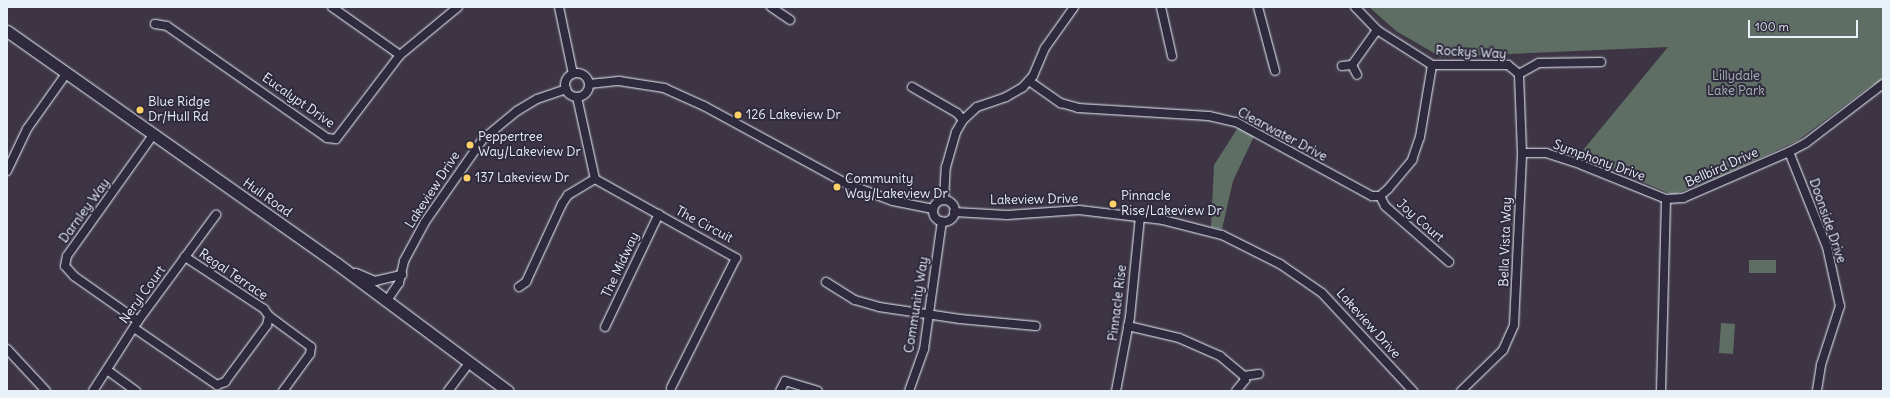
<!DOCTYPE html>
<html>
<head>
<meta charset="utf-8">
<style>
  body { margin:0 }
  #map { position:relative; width:1890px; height:398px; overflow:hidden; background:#3d3544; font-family:Delius,sans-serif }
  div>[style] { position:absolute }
  .green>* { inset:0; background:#5f6e64 }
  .roads { filter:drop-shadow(0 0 1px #e8f1f8) drop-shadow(0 0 1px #e8f1f8) }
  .minor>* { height:8px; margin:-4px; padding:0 4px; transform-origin:4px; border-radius:4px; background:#2f2a3d }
  .minor>.ring { margin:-4px; padding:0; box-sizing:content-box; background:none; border:8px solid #2f2a3d; border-radius:50% }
  .secondary>* { height:11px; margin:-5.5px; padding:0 5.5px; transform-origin:5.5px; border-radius:5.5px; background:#2f2a3d }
  .dots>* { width:11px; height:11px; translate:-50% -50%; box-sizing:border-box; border:2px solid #2f2a3d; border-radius:50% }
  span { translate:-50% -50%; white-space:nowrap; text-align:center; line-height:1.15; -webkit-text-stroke:4px #2f2a3d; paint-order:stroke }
  .street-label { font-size:13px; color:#e8f1f8 }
  .park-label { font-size:13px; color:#aab6b5 }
  .poi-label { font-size:13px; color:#e8f1f8 }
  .left { translate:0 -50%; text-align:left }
  .frame { position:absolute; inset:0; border:8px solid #e8f1f8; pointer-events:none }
  .scale { position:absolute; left:1748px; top:20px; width:110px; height:18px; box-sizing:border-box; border:2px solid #e8f1f8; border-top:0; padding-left:5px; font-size:12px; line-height:14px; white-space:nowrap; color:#e8f1f8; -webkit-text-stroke:3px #2f2a3d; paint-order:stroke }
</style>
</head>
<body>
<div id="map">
  <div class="green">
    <div style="clip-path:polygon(1369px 7px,1883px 7px,1883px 80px,1872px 85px,1797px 141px,1721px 176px,1673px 195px,1579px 155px,1668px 47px,1441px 57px,1396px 31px)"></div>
    <div style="clip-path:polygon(1239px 126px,1256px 132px,1233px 181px,1222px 229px,1211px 227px,1214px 165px)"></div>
    <div style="clip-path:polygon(1749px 260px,1776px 260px,1776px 273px,1749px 273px)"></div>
    <div style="clip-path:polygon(1721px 323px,1735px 324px,1733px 354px,1719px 353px)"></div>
  </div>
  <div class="roads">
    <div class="minor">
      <div style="left:332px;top:7px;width:83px;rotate:35.2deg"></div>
      <div style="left:559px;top:7px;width:68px;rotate:78.2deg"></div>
      <div style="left:771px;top:7px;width:23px;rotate:34deg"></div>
      <div style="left:1161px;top:7px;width:50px;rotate:77.3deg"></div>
      <div style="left:1258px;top:7px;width:66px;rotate:75.1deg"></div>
      <div style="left:1355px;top:7px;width:32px;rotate:46deg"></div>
      <div style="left:1377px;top:30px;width:65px;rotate:32.5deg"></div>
      <div style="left:1432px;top:65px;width:76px"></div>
      <div style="left:1508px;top:65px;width:14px;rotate:39deg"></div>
      <div style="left:1519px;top:74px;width:23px;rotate:-29deg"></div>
      <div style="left:1539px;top:63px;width:62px;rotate:-0.9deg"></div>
      <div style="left:155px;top:24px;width:12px;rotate:9deg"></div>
      <div style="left:167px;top:26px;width:195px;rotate:35deg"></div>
      <div style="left:327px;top:138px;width:9px;rotate:6deg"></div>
      <div style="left:336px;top:139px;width:106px;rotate:-52.7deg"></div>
      <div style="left:400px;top:55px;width:75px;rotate:-39.6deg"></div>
      <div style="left:1352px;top:65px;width:43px;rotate:-54.5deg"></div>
      <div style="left:1342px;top:66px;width:10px;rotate:-6deg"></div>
      <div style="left:1352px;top:65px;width:11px;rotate:63deg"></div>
      <div class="ring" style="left:565px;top:73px;width:16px;height:16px"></div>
      <div style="left:1029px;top:81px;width:39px;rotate:35deg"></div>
      <div style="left:1061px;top:103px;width:18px;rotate:16deg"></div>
      <div style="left:1078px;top:108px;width:131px;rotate:3.5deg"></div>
      <div style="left:1209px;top:116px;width:28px;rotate:13deg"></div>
      <div style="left:1236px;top:122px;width:155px;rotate:28.6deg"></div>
      <div style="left:1372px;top:196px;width:8px"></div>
      <div style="left:1380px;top:196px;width:11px;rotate:-41deg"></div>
      <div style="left:1388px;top:189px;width:38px;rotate:-50deg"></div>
      <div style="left:1412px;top:160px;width:24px;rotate:-71deg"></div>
      <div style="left:1420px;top:137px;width:73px;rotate:-80.5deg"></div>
      <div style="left:589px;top:84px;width:30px;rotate:-6deg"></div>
      <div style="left:619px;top:81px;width:46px;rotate:8.8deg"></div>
      <div style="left:664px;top:88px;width:44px;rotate:24.2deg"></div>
      <div style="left:704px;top:106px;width:161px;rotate:28.6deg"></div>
      <div style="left:845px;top:183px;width:51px;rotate:20.6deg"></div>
      <div style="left:893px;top:201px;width:41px;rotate:11.3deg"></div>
      <div style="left:912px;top:87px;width:52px;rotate:30deg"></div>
      <div style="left:957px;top:113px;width:9px;rotate:49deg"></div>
      <div style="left:577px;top:97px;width:84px;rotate:77.6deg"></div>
      <div style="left:595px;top:179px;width:162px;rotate:29.3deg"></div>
      <div style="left:736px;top:258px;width:145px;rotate:116.6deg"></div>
      <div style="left:1789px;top:152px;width:102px;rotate:68.2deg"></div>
      <div style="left:1827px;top:247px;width:60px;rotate:77.6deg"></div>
      <div style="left:1840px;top:306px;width:62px;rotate:107.9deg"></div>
      <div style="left:1821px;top:365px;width:26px;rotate:99deg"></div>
      <div style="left:1522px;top:153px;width:24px"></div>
      <div style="left:1546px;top:153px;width:38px;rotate:18deg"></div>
      <div style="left:1582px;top:165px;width:91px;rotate:22deg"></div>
      <div style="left:1666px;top:199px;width:17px;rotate:-3deg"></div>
      <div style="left:1683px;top:198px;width:116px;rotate:-23.5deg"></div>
      <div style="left:1789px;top:152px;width:19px;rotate:-28deg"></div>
      <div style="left:1806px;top:143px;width:97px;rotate:-37.5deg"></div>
      <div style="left:7px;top:171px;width:47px;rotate:-64.5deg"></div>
      <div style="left:27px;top:129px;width:67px;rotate:-54.7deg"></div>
      <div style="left:1380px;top:196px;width:11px;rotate:63deg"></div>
      <div style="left:1385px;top:206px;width:85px;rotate:41.2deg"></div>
      <div style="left:944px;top:200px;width:33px;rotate:-87deg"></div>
      <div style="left:946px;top:167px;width:36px;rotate:-74deg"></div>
      <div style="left:956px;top:132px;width:14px;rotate:-60deg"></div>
      <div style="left:963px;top:120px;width:19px;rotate:-43deg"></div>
      <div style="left:977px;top:107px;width:31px;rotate:-19deg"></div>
      <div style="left:1006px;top:97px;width:20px;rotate:-30deg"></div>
      <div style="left:1023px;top:87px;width:15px;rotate:-48deg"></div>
      <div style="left:1033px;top:76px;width:30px;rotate:-67deg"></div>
      <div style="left:1045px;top:48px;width:50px;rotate:-54.7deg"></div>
      <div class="ring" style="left:933px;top:200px;width:14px;height:14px"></div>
      <div style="left:954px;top:212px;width:53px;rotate:3.2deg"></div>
      <div style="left:1007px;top:215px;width:72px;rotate:-4deg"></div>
      <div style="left:1079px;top:210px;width:85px;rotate:6.8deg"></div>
      <div style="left:1163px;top:220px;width:61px;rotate:14.3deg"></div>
      <div style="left:1222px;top:235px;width:65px;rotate:26.6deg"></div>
      <div style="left:1280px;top:264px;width:51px;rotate:34.6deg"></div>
      <div style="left:1322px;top:293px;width:134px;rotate:47.1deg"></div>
      <div style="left:356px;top:273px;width:21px;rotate:23deg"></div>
      <div style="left:375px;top:281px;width:28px;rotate:-13deg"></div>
      <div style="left:826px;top:282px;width:34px;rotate:32deg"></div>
      <div style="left:855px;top:300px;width:25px;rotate:16deg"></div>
      <div style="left:879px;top:307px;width:82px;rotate:8.4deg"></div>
      <div style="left:960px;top:319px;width:76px;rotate:5.3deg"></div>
      <div style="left:519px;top:287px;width:9px;rotate:-36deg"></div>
      <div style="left:526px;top:282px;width:86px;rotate:-65.2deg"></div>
      <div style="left:562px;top:204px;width:11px;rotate:-56deg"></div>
      <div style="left:568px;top:195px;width:31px;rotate:-31deg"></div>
      <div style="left:386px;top:302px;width:23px;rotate:-56deg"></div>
      <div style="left:399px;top:283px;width:23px;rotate:-77deg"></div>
      <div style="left:404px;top:261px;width:44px;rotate:-61.7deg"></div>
      <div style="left:425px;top:222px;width:101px;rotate:-55.1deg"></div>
      <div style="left:483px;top:139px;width:44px;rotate:-39.5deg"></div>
      <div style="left:517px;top:111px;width:23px;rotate:-31deg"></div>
      <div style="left:537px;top:99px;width:31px;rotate:-19deg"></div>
      <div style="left:269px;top:316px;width:52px;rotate:36.4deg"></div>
      <div style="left:311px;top:347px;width:7px;rotate:98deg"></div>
      <div style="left:310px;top:354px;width:46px;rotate:126.1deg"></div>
      <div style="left:138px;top:321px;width:78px;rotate:-144.9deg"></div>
      <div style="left:74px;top:276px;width:13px;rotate:-132deg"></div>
      <div style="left:65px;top:266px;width:10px;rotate:-79deg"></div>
      <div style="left:67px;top:256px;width:148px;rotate:-54.6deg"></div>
      <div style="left:1128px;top:326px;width:52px;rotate:13.2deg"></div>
      <div style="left:1179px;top:338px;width:45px;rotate:23.7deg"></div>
      <div style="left:1220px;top:356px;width:31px;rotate:40deg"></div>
      <div style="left:1244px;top:376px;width:4px;rotate:76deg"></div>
      <div style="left:1245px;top:380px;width:14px;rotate:129deg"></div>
      <div style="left:605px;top:327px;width:125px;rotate:-64.5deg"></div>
      <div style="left:134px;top:328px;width:101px;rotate:34.5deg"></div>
      <div style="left:217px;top:385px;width:9px;rotate:-21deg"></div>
      <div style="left:225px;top:382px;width:71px;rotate:-53.6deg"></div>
      <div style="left:267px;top:325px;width:9px;rotate:-77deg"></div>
      <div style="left:269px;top:316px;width:9px;rotate:-126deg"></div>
      <div style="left:264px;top:309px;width:95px;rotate:-146.6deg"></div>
      <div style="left:7px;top:349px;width:57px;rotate:47.1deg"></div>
      <div style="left:107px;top:370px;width:36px;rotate:36deg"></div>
      <div style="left:1244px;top:376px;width:15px;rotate:-8deg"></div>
      <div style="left:93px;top:391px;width:83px;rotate:-57.3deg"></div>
      <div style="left:138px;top:321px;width:132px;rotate:-53.7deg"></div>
      <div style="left:448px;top:391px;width:35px;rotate:-53deg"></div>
      <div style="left:780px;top:391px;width:11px;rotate:-63deg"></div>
      <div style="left:785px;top:381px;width:34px;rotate:17deg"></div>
      <div style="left:909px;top:391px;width:45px;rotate:-70.3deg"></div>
      <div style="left:924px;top:349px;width:129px;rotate:-82deg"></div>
      <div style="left:1116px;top:391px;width:75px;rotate:-79.3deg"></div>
      <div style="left:1130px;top:317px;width:100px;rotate:-84.3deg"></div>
      <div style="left:1461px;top:391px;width:59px;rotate:-44.3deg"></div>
      <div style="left:1503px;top:350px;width:27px;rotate:-66deg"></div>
      <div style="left:1514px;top:325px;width:172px;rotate:-87.3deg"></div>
      <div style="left:1522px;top:153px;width:79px;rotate:-92.2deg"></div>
      <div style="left:1661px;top:391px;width:192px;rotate:-88.5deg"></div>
    </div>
    <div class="secondary">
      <div style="left:7px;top:31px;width:403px;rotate:35.2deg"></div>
      <div style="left:336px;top:263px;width:214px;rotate:36.7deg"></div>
    </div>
  </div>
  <div class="dots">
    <div style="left:140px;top:110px;background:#ffd166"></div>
    <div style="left:738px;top:115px;background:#ffd166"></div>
    <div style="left:470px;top:145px;background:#ffd166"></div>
    <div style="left:467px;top:178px;background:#ffd166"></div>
    <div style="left:837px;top:187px;background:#ffd166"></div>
    <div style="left:1113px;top:204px;background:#ffd166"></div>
  </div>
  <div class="street-label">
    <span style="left:1471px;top:53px;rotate:3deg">Rockys Way</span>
    <span style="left:298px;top:101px;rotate:35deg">Eucalypt Drive</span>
    <span style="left:1282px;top:135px;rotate:28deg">Clearwater Drive</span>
    <span style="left:1599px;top:161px;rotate:20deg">Symphony Drive</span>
    <span style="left:1722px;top:168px;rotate:-24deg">Bellbird Drive</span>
    <span style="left:433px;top:190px;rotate:-57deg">Lakeview Drive</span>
    <span style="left:267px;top:198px;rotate:35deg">Hull Road</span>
    <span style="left:1034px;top:200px;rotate:-1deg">Lakeview Drive</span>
    <span style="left:85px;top:211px;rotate:-54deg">Darnley Way</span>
    <span style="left:1420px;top:221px;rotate:41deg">Joy Court</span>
    <span style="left:1827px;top:221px;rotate:71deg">Doonside Drive</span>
    <span style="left:704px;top:225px;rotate:28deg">The Circuit</span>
    <span style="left:1506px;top:242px;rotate:-88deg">Bella Vista Way</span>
    <span style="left:621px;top:265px;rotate:-65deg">The Midway</span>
    <span style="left:233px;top:275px;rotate:34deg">Regal Terrace</span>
    <span style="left:143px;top:295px;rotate:-54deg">Neryl Court</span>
    <span style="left:1118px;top:303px;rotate:-83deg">Pinnacle Rise</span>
    <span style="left:917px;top:305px;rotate:-81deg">Community Way</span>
    <span style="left:1368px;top:324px;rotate:48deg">Lakeview Drive</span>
  </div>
  <div class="park-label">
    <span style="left:1736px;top:84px">Lillydale<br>Lake Park</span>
  </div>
  <div class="poi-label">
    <span class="left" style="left:148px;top:110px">Blue Ridge<br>Dr/Hull Rd</span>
    <span class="left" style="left:746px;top:115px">126 Lakeview Dr</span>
    <span class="left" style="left:478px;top:145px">Peppertree<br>Way/Lakeview Dr</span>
    <span class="left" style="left:475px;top:178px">137 Lakeview Dr</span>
    <span class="left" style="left:845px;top:187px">Community<br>Way/Lakeview Dr</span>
    <span class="left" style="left:1121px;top:204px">Pinnacle<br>Rise/Lakeview Dr</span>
  </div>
  <div class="frame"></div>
  <div class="scale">100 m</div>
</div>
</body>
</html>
